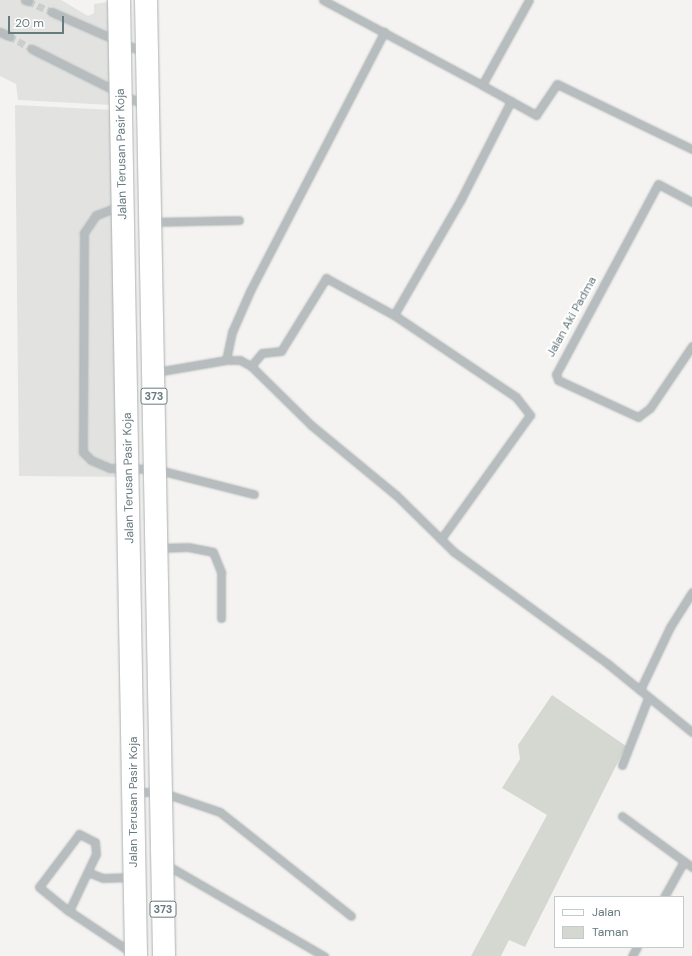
<!DOCTYPE html>
<html>
<head>
<meta charset="utf-8">
<style>
  body { margin:0 }
  #map { position:relative; width:692px; height:956px; overflow:hidden; background:#f4f3f1; font-family:"DM Sans",sans-serif }
  div>[style] { position:absolute }
  .built>* { inset:0; background:#e2e3e1 }
  .green>* { inset:0; background:#d5d8d1 }
  .minor-tunnel>* { height:7px; margin-top:-3.5px; transform-origin:0; background:repeating-linear-gradient(90deg,#cacfce 0 7px,transparent 0 10.5px) }
  .roads { filter:drop-shadow(0 0 1px #acb2b3) drop-shadow(0 0 1px #acb2b3) }
  .minor>* { height:7px; margin:-3.5px; padding:0 3.5px; transform-origin:3.5px; border-radius:3.5px; background:#b7bdbf }
  .major>* { height:22px; margin:-11px; padding:0 11px; transform-origin:11px; border-radius:11px; background:#fff }
  span { translate:-50% -50%; white-space:nowrap; text-align:center; line-height:1.15; -webkit-text-stroke:4px #fff; paint-order:stroke }
  .shield-label span { padding:1px 3px; background:#fff; border:1px solid; border-radius:3px; -webkit-text-stroke-width:0 }
  .shield-label { font-size:11px; color:#677a7e; font-weight:700 }
  .street-label { font-size:12px; color:#677a7e }
  .legend { position:absolute; left:554px; top:896px; width:130px; height:52px; box-sizing:border-box; background:#fff; border:1px solid #c2cacb; margin:0; padding:5px 7px; list-style:none; font-size:12px; color:#677a7e }
  .legend li { display:flex; align-items:center; gap:8px; height:20px }
  .legend b { width:20px; border:1px solid #c2cacb }
  .scale { position:absolute; left:8px; top:16px; width:56px; height:18px; box-sizing:border-box; border:2px solid #677a7e; border-top:0; padding-left:5px; font-size:12px; line-height:14px; white-space:nowrap; color:#677a7e; -webkit-text-stroke:3px #fff; paint-order:stroke }
</style>
</head>
<body>
<div id="map">
  <div class="built">
    <div style="clip-path:polygon(0 0,61px 0,88px 16px,94px 13px,94px 4px,108px 2px,111px 105px,18px 100px,16px 84px,0 76px)"></div>
    <div style="clip-path:polygon(15px 105px,113px 110px,124px 477px,19px 476px)"></div>
  </div>
  <div class="green">
    <div style="clip-path:polygon(552px 695px,626px 746px,525px 947px,509px 940px,501px 956px,471px 956px,547px 815px,502px 788px,520px 759px,518px 745px)"></div>
  </div>
  <div class="minor-tunnel">
    <div style="left:28px;top:1px;width:26px;rotate:25deg"></div>
    <div style="left:9px;top:36px;width:26px;rotate:29deg"></div>
  </div>
  <div class="roads">
    <div class="minor">
      <div style="left:25px;top:0;width:3px;rotate:18deg"></div>
      <div style="left:323px;top:0;width:180px;rotate:28.1deg"></div>
      <div style="left:482px;top:85px;width:97px;rotate:-61.1deg"></div>
      <div style="left:52px;top:12px;width:99px;rotate:23.7deg"></div>
      <div style="left:0;top:32px;width:10px;rotate:24deg"></div>
      <div style="left:32px;top:49px;width:125px;rotate:26.6deg"></div>
      <div style="left:482px;top:85px;width:62px;rotate:29.1deg"></div>
      <div style="left:536px;top:115px;width:37px;rotate:-56deg"></div>
      <div style="left:557px;top:84px;width:150px;rotate:25.7deg"></div>
      <div style="left:692px;top:202px;width:38px;rotate:-152deg"></div>
      <div style="left:658px;top:184px;width:216px;rotate:118.2deg"></div>
      <div style="left:556px;top:374px;width:6px;rotate:72deg"></div>
      <div style="left:558px;top:380px;width:88px;rotate:24.8deg"></div>
      <div style="left:638px;top:417px;width:15px;rotate:-37deg"></div>
      <div style="left:650px;top:408px;width:75px;rotate:-55.9deg"></div>
      <div style="left:120px;top:206px;width:26px;rotate:159deg"></div>
      <div style="left:96px;top:215px;width:22px;rotate:124deg"></div>
      <div style="left:84px;top:233px;width:219px;rotate:90.3deg"></div>
      <div style="left:83px;top:452px;width:11px;rotate:45deg"></div>
      <div style="left:91px;top:460px;width:21px;rotate:23deg"></div>
      <div style="left:110px;top:468px;width:45px;rotate:1.3deg"></div>
      <div style="left:155px;top:469px;width:102px;rotate:14.2deg"></div>
      <div style="left:153px;top:222px;width:86px;rotate:-1.3deg"></div>
      <div style="left:394px;top:315px;width:134px;rotate:-60deg"></div>
      <div style="left:461px;top:199px;width:110px;rotate:-63deg"></div>
      <div style="left:226px;top:360px;width:29px;rotate:-78deg"></div>
      <div style="left:232px;top:332px;width:45px;rotate:-66.3deg"></div>
      <div style="left:250px;top:291px;width:292px;rotate:-62.6deg"></div>
      <div style="left:251px;top:366px;width:17px;rotate:-50deg"></div>
      <div style="left:262px;top:353px;width:19px;rotate:-6deg"></div>
      <div style="left:281px;top:351px;width:86px;rotate:-58.3deg"></div>
      <div style="left:326px;top:278px;width:77px;rotate:28.6deg"></div>
      <div style="left:394px;top:315px;width:147px;rotate:33.9deg"></div>
      <div style="left:516px;top:397px;width:23px;rotate:52deg"></div>
      <div style="left:530px;top:415px;width:153px;rotate:125.7deg"></div>
      <div style="left:156px;top:372px;width:71px;rotate:-9.7deg"></div>
      <div style="left:226px;top:360px;width:14px"></div>
      <div style="left:240px;top:360px;width:13px;rotate:29deg"></div>
      <div style="left:251px;top:366px;width:84px;rotate:44.5deg"></div>
      <div style="left:311px;top:425px;width:110px;rotate:39.5deg"></div>
      <div style="left:396px;top:495px;width:81px;rotate:44.5deg"></div>
      <div style="left:454px;top:552px;width:190px;rotate:36deg"></div>
      <div style="left:608px;top:664px;width:108px;rotate:39deg"></div>
      <div style="left:159px;top:548px;width:29px;rotate:-2deg"></div>
      <div style="left:188px;top:547px;width:25px;rotate:11deg"></div>
      <div style="left:213px;top:552px;width:22px;rotate:68deg"></div>
      <div style="left:221px;top:572px;width:46px;rotate:90deg"></div>
      <div style="left:640px;top:690px;width:70px;rotate:-64.5deg"></div>
      <div style="left:670px;top:627px;width:41px;rotate:-57.8deg"></div>
      <div style="left:622px;top:765px;width:72px;rotate:-68.8deg"></div>
      <div style="left:135px;top:792px;width:26px"></div>
      <div style="left:161px;top:792px;width:62px;rotate:18.7deg"></div>
      <div style="left:220px;top:812px;width:167px;rotate:38.4deg"></div>
      <div style="left:622px;top:816px;width:87px;rotate:36.1deg"></div>
      <div style="left:165px;top:864px;width:184px;rotate:30.1deg"></div>
      <div style="left:90px;top:873px;width:14px;rotate:21deg"></div>
      <div style="left:103px;top:878px;width:29px;rotate:-2deg"></div>
      <div style="left:664px;top:897px;width:41px;rotate:-60.9deg"></div>
      <div style="left:69px;top:911px;width:63px;rotate:-64.7deg"></div>
      <div style="left:96px;top:854px;width:12px;rotate:-95deg"></div>
      <div style="left:95px;top:842px;width:18px;rotate:-153deg"></div>
      <div style="left:79px;top:834px;width:66px;rotate:127deg"></div>
      <div style="left:39px;top:887px;width:38px;rotate:39deg"></div>
      <div style="left:69px;top:911px;width:76px;rotate:33.7deg"></div>
      <div style="left:632px;top:956px;width:10px;rotate:-61deg"></div>
    </div>
    <div class="major">
      <div style="left:119px;top:0;width:956px;rotate:88.98deg"></div>
      <div style="left:146px;top:0;width:956px;rotate:88.92deg"></div>
    </div>
  </div>
  <div class="shield-label">
    <span style="left:154px;top:396px">373</span>
    <span style="left:163px;top:909px">373</span>
  </div>
  <div class="street-label">
    <span style="left:122px;top:154px;rotate:-91deg">Jalan Terusan Pasir Koja</span>
    <span style="left:572px;top:317px;rotate:-61deg">Jalan Aki Padma</span>
    <span style="left:129px;top:478px;rotate:-91deg">Jalan Terusan Pasir Koja</span>
    <span style="left:134px;top:802px;rotate:-90deg">Jalan Terusan Pasir Koja</span>
  </div>
  <ul class="legend">
  <li><b style="height:5px;background:#fff"></b>Jalan</li>
  <li><b style="height:11px;background:#d5d8d1"></b>Taman</li>
  </ul>
  <div class="scale">20 m</div>
</div>
</body>
</html>
